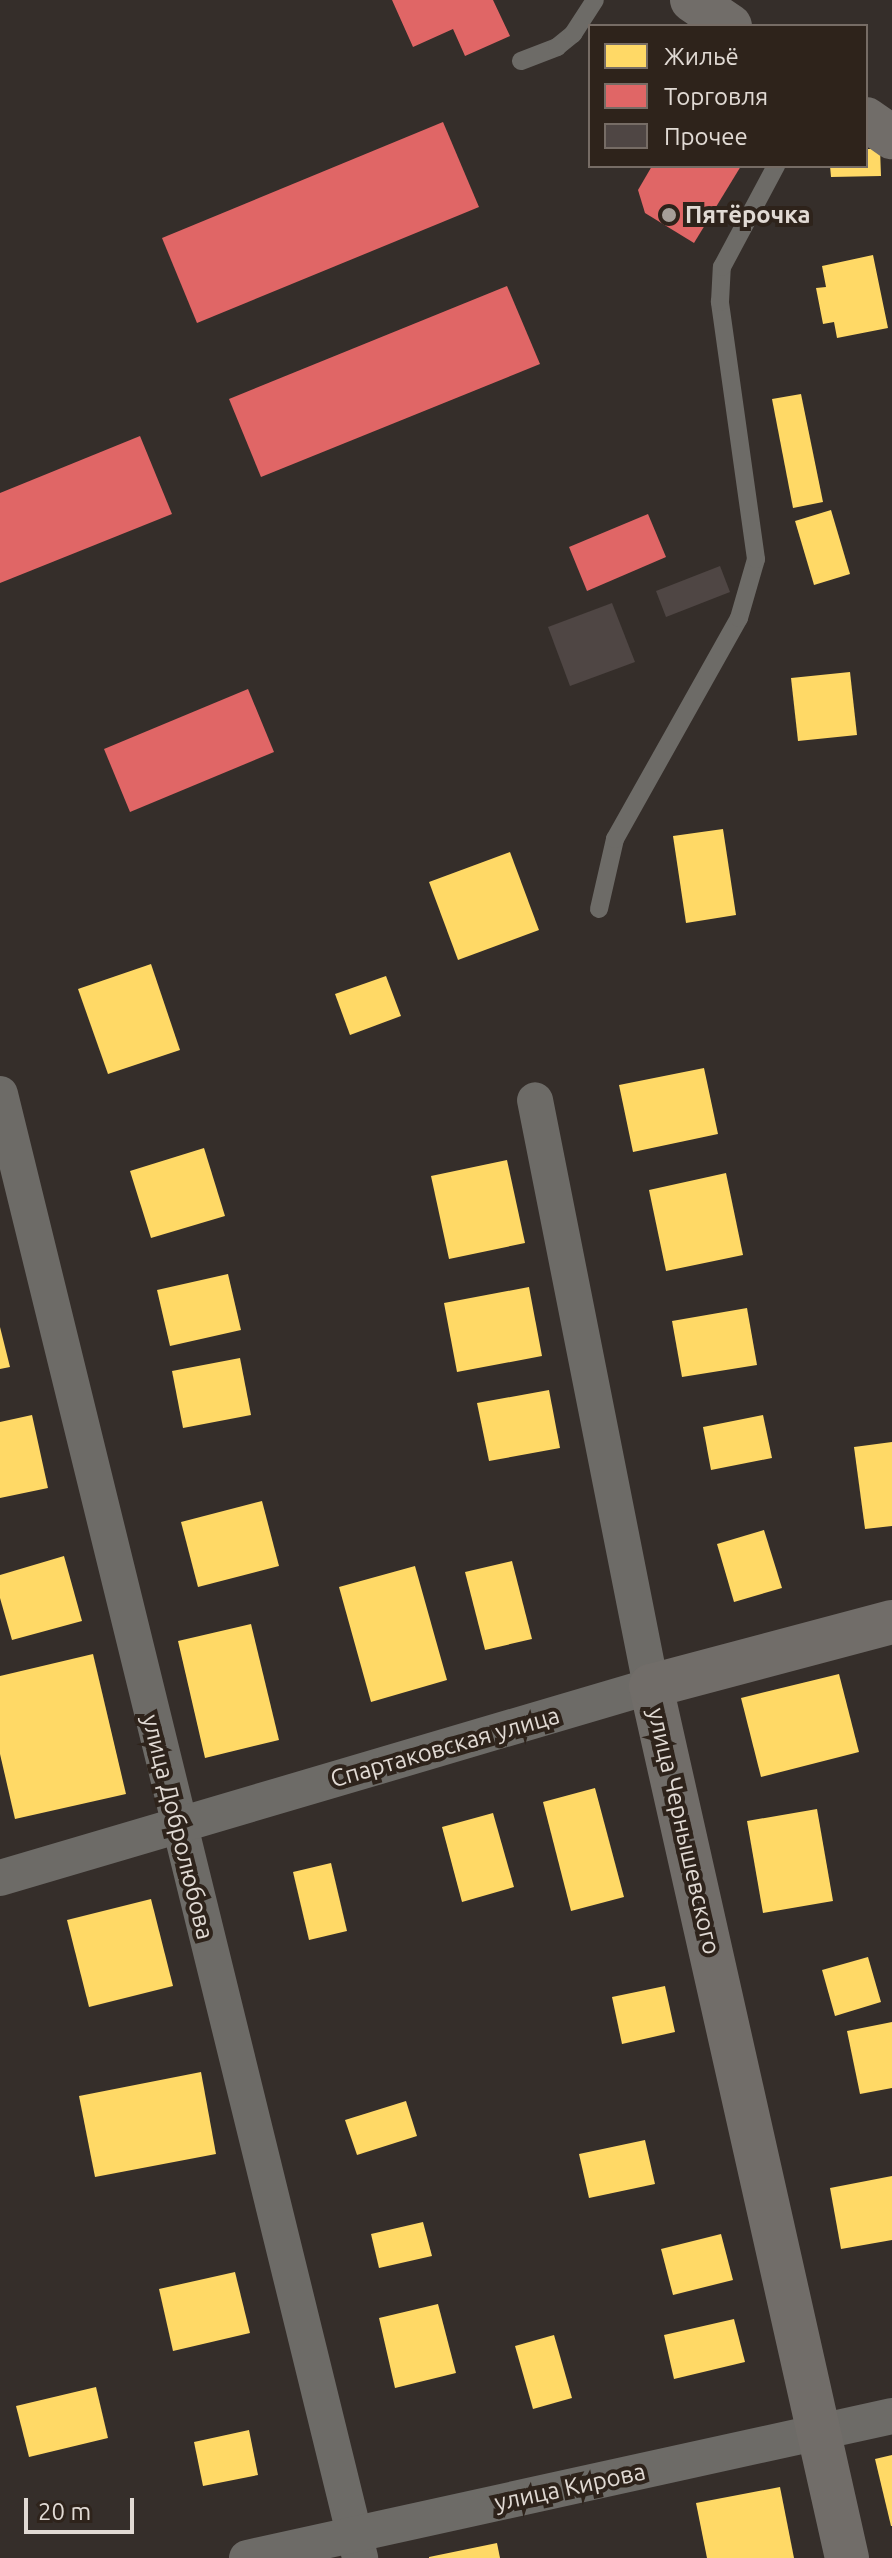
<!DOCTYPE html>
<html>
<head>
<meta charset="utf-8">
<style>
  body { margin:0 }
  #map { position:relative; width:892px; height:2558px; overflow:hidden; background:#352e2a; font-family:Ubuntu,sans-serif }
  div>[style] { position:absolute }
  .homes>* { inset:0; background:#ffd966 }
  .shops>* { inset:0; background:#e06666 }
  .building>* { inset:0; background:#4f4644 }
  .lane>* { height:18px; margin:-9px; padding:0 9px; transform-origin:9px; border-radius:9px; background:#6d6b67 }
  .street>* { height:36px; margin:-18px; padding:0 18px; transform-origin:18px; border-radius:18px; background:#6d6b67 }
  .secondary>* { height:44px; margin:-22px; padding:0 22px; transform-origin:22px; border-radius:22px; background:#716d69 }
  .dots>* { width:22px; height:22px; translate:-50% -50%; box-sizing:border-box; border:4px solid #2e231b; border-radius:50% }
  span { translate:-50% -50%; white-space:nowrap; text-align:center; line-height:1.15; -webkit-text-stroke:8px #2e231b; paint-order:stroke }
  .poi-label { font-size:24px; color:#e1dad4; font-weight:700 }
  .left { translate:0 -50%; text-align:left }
  .street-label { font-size:24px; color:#e1dad4 }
  .legend { position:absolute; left:588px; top:24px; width:280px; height:144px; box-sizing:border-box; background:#2e231b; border:2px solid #766c65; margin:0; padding:10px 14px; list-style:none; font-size:24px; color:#e1dad4 }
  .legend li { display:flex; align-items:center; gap:16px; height:40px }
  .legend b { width:40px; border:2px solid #766c65 }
  .scale { position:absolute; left:24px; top:2498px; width:110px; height:36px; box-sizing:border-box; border:4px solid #e1dad4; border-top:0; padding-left:10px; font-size:24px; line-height:28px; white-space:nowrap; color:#e1dad4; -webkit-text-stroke:6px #2e231b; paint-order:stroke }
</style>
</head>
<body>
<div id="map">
  <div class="homes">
    <div style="clip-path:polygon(866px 149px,880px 149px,881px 176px,831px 177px,830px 166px,866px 166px)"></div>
    <div style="clip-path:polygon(873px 255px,888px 328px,837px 338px,834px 322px,823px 324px,816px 288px,826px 287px,822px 266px)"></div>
    <div style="clip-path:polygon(801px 394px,823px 502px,793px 508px,772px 399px)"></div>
    <div style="clip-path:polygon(831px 510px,850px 574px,814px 585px,795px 521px)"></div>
    <div style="clip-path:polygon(850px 672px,857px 735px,798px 741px,791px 678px)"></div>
    <div style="clip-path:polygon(723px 829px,736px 915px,686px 923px,673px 836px)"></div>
    <div style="clip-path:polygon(510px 852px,539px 930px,458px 960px,429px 882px)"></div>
    <div style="clip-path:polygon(151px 964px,180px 1050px,108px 1074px,78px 989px)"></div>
    <div style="clip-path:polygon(386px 976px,401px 1016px,350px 1035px,335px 994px)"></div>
    <div style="clip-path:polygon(704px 1068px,718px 1134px,633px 1152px,619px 1085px)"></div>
    <div style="clip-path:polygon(204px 1148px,225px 1216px,151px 1238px,130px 1171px)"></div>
    <div style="clip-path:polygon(507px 1160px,525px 1243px,449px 1259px,431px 1176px)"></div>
    <div style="clip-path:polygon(726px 1173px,743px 1255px,666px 1271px,649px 1190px)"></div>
    <div style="clip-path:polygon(228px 1274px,241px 1330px,170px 1346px,157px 1290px)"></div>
    <div style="clip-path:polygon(529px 1287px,542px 1356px,457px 1372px,444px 1303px)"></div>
    <div style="clip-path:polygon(747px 1308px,757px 1365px,682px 1377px,672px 1321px)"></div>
    <div style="clip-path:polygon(0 1327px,10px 1367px,0 1369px)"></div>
    <div style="clip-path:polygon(240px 1358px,251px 1415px,183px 1428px,172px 1371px)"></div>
    <div style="clip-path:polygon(549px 1390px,560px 1448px,489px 1461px,477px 1403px)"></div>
    <div style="clip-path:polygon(32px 1415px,48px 1488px,0 1498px,0 1422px)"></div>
    <div style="clip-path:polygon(763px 1415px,772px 1458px,711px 1470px,703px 1427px)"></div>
    <div style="clip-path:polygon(892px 1442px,892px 1526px,865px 1529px,854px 1447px)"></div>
    <div style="clip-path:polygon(262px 1501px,279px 1566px,198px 1587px,181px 1522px)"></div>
    <div style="clip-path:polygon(764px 1530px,782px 1588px,734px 1602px,717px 1544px)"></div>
    <div style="clip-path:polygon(64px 1556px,82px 1621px,12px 1640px,0 1598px,0 1575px)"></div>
    <div style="clip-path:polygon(512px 1561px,532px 1639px,485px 1650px,465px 1572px)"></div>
    <div style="clip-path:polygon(415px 1566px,447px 1680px,371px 1702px,339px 1587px)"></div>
    <div style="clip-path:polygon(251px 1624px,279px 1740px,205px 1758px,178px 1641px)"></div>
    <div style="clip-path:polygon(93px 1654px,126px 1794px,15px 1819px,0 1754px,0 1676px)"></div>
    <div style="clip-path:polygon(839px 1674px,859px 1752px,761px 1777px,741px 1698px)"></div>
    <div style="clip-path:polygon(595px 1788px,624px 1897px,571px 1911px,543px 1802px)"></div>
    <div style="clip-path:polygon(817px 1809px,833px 1901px,763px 1913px,747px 1821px)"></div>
    <div style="clip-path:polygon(493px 1813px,514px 1887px,462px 1902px,442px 1827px)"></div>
    <div style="clip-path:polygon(331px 1863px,347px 1931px,309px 1940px,293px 1872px)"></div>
    <div style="clip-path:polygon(151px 1899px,173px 1986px,89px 2007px,67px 1920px)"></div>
    <div style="clip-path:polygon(868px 1957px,881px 2002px,835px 2016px,822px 1970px)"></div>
    <div style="clip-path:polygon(665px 1986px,675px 2032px,622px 2044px,612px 1997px)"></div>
    <div style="clip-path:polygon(892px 2022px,892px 2088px,860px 2094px,847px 2031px)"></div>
    <div style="clip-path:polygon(201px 2072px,216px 2154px,95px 2177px,79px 2096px)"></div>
    <div style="clip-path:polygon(406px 2101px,417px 2136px,357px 2155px,345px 2120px)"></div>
    <div style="clip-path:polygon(645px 2140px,655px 2184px,589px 2198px,579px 2154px)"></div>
    <div style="clip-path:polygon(892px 2176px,892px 2240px,841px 2249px,830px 2188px)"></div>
    <div style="clip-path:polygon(423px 2222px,432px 2256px,379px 2268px,371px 2234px)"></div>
    <div style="clip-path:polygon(721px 2234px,733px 2280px,673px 2295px,661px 2249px)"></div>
    <div style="clip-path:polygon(235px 2272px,250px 2333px,173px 2351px,159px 2289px)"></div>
    <div style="clip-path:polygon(438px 2304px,456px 2373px,395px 2388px,379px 2318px)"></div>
    <div style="clip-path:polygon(734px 2319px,745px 2362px,674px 2379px,664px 2335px)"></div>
    <div style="clip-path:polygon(554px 2335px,572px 2398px,533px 2409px,515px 2346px)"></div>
    <div style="clip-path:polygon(96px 2387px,108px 2438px,29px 2457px,16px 2406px)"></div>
    <div style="clip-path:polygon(249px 2430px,258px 2475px,203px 2486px,194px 2442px)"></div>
    <div style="clip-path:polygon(892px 2455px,892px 2526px,891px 2526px,875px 2459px)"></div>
    <div style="clip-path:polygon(780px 2487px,794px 2558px,707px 2558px,696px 2503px)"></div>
    <div style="clip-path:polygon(497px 2543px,500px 2558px,429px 2558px,429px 2557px)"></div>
  </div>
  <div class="shops">
    <div style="clip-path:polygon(392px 0,493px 0,510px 36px,465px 56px,453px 29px,413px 47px)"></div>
    <div style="clip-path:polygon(443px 122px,479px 207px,197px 323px,162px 238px)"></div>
    <div style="clip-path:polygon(652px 166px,741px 166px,694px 243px,645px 213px,638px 190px)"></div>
    <div style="clip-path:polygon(507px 286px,540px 364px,261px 477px,229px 399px)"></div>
    <div style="clip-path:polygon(140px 436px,172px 514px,0 583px,0 493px)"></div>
    <div style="clip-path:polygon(648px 514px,666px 557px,587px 591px,569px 547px)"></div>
    <div style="clip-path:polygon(248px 689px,274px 752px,130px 812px,104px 749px)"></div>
  </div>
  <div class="building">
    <div style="clip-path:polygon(720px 566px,730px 592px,666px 617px,656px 591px)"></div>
    <div style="clip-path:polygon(612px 603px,635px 662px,570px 686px,548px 627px)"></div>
  </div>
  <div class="lane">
    <div style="left:521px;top:61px;width:39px;rotate:-21deg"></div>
    <div style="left:557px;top:47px;width:21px;rotate:-39deg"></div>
    <div style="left:573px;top:34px;width:40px;rotate:-57.1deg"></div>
    <div style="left:599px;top:909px;width:72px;rotate:-77.1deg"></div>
    <div style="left:615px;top:839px;width:253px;rotate:-60.7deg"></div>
    <div style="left:739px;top:618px;width:61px;rotate:-73.9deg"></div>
    <div style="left:756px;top:559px;width:260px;rotate:-98deg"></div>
    <div style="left:720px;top:302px;width:35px;rotate:-87deg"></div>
    <div style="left:722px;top:267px;width:115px;rotate:-61.9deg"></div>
  </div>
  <div class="street">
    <div style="left:0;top:1094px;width:1508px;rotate:76.18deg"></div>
    <div style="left:0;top:1878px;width:679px;rotate:-16.43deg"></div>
    <div style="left:651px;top:1686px;width:597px;rotate:-101.2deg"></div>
    <div style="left:247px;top:2558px;width:660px;rotate:-12.42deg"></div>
  </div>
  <div class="secondary">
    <div style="left:692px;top:0;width:46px;rotate:34.4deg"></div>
    <div style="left:866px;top:119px;width:32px;rotate:35deg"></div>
    <div style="left:847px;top:2558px;width:894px;rotate:-102.67deg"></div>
    <div style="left:651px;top:1686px;width:249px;rotate:-14.9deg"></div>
  </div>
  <div class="dots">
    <div style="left:669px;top:215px;background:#a59e98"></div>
  </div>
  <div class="poi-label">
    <span class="left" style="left:685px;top:215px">Пятёрочка</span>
  </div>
  <div class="street-label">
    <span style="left:445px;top:1747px;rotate:-16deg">Спартаковская улица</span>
    <span style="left:178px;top:1827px;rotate:76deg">улица Добролюбова</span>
    <span style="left:684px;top:1831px;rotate:77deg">улица Чернышевского</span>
    <span style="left:570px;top:2487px;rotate:-12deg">улица Кирова</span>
  </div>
  <ul class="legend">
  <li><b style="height:22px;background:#ffd966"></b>Жильё</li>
  <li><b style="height:22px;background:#e06666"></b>Торговля</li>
  <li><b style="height:22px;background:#4f4644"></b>Прочее</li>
  </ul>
  <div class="scale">20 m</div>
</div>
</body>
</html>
